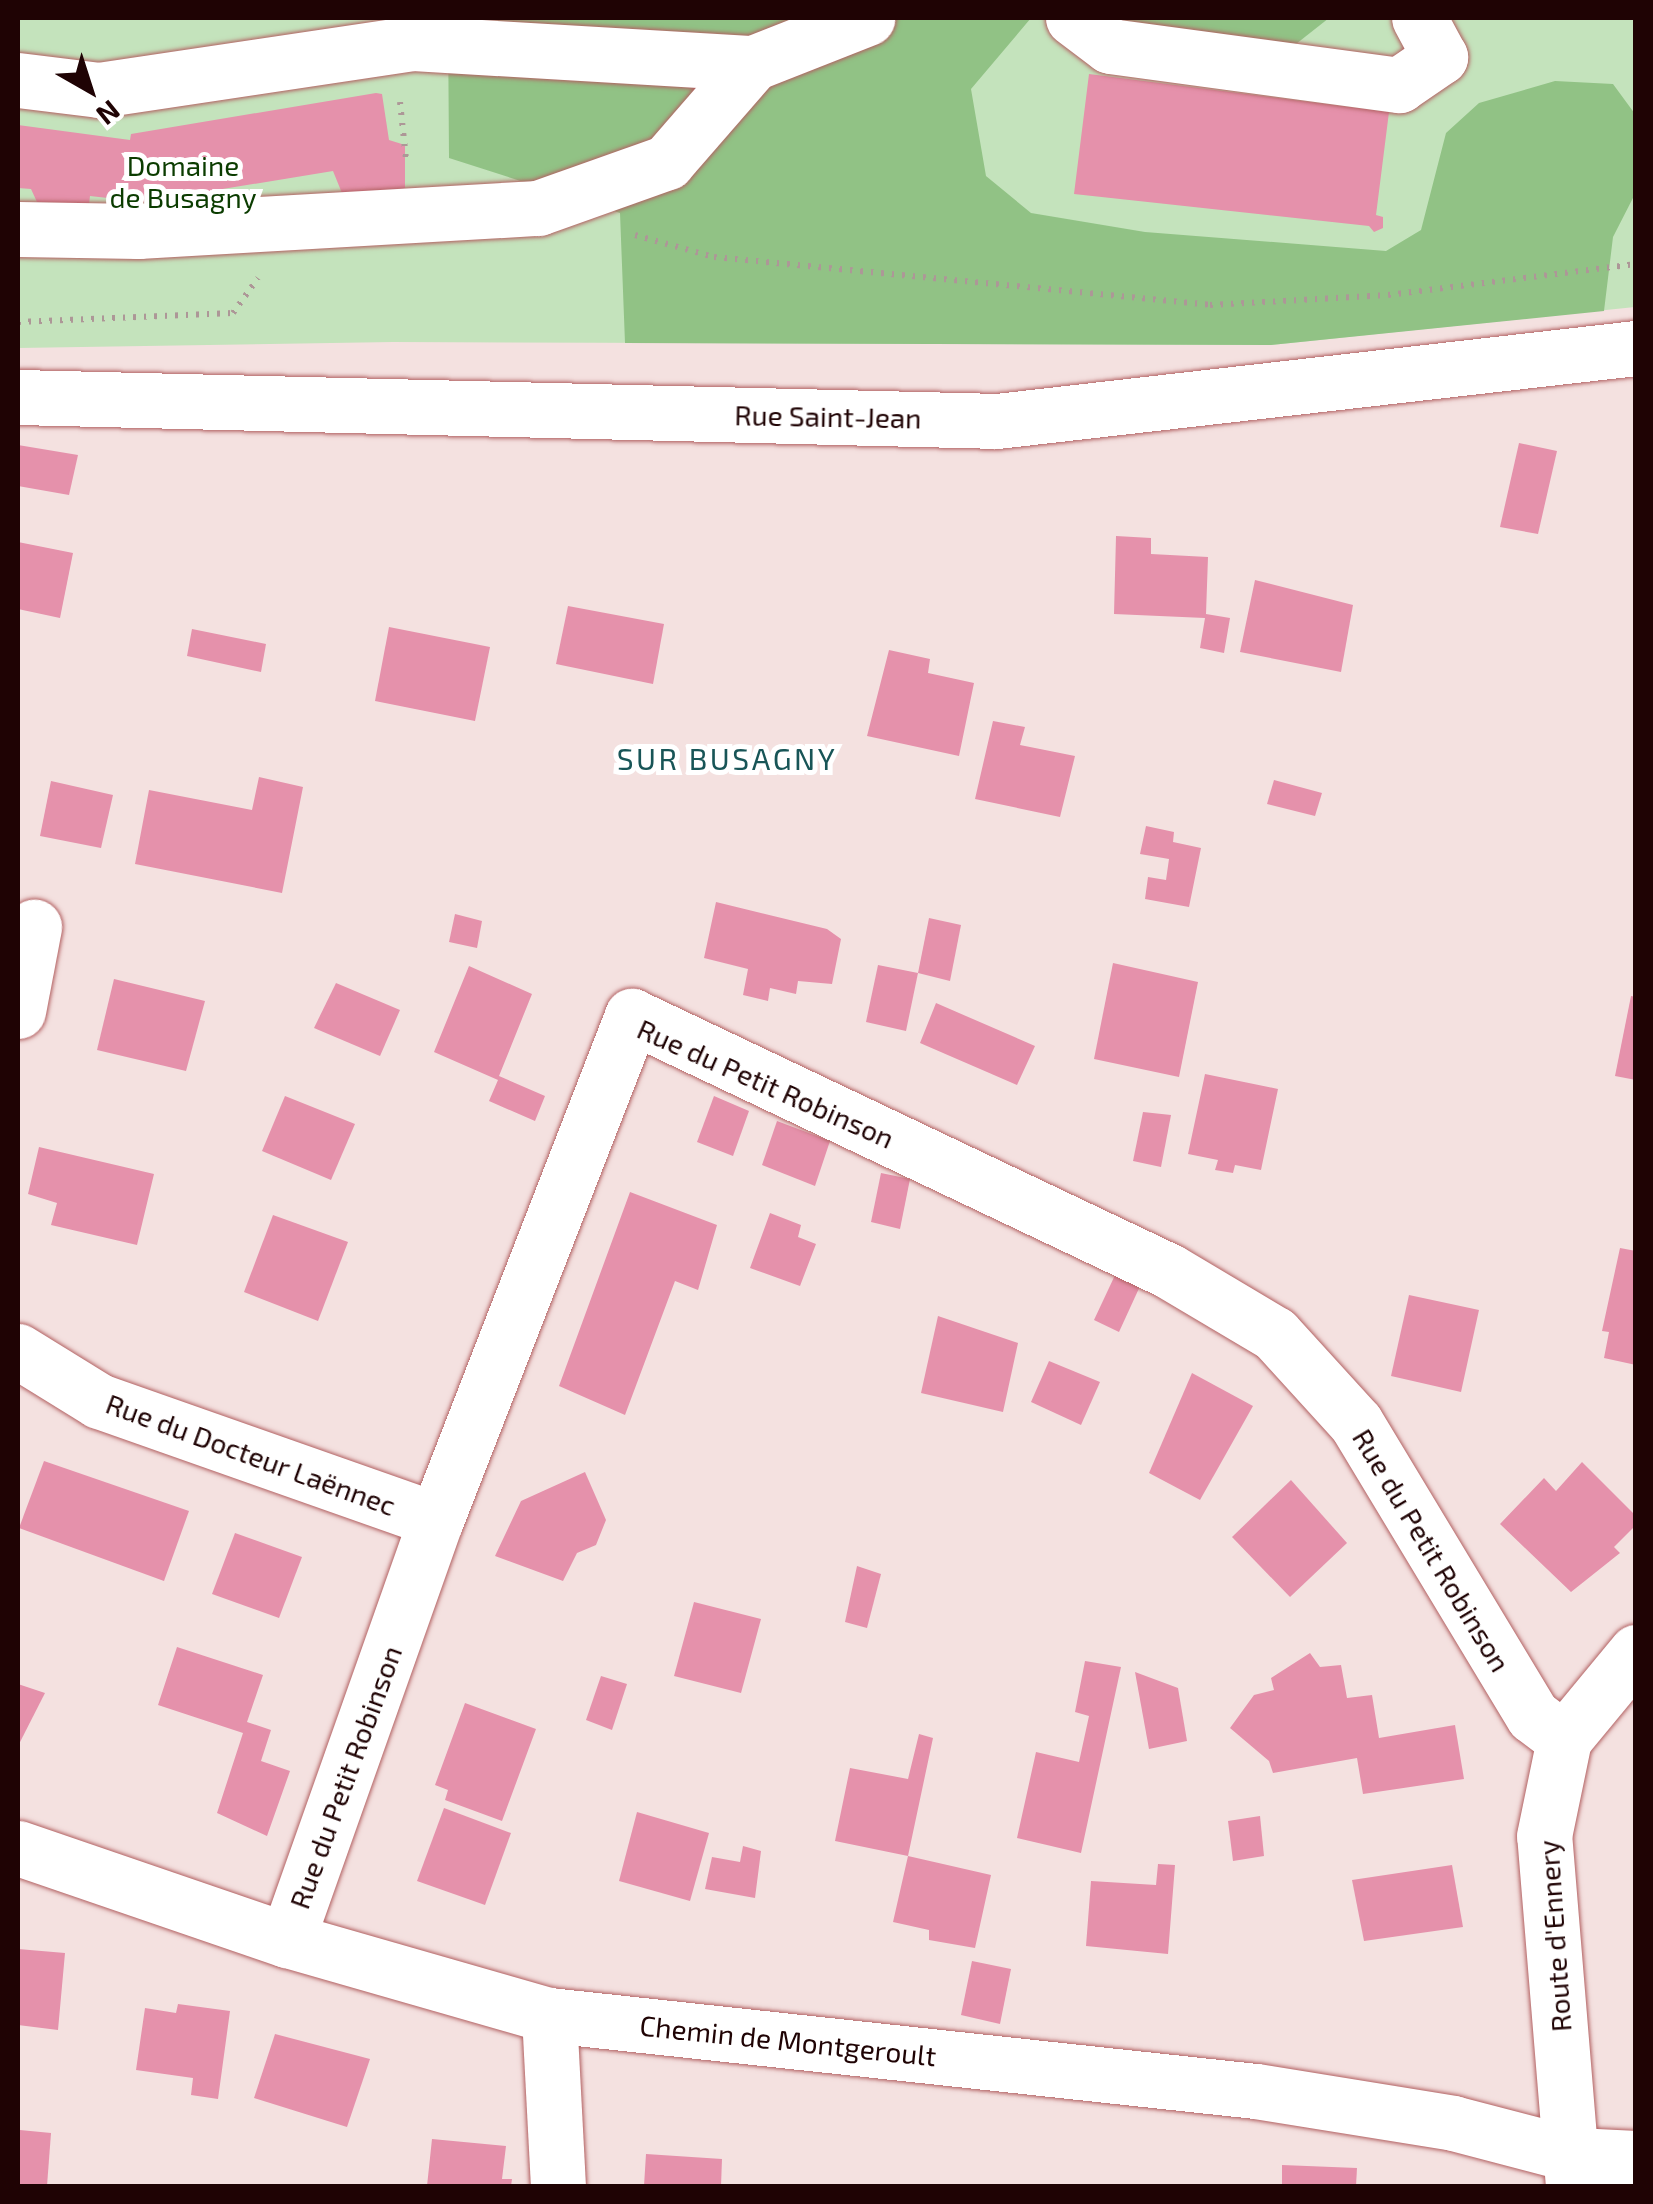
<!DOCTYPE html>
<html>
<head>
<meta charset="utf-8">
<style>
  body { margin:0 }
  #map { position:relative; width:1653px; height:2204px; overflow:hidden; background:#f4e1e0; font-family:"Exo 2",sans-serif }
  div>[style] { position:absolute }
  .green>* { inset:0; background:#c4e3bc }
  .forest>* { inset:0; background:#91c285 }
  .building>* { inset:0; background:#e591ab }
  .path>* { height:6px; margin-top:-3px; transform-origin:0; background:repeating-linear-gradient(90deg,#ad9797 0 2.5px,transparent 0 10.5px) }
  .roads { filter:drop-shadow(0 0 2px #b26162) drop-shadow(0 0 2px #b26162) }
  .minor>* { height:55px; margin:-27.5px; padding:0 27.5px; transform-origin:27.5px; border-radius:27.5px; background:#fff }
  span { translate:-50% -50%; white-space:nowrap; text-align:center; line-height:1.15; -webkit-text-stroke:10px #fff; paint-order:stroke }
  .park-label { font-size:28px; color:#0b3c00 }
  .street-label { font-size:28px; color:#1f0304 }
  .neighbourhood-label { font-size:30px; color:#185557; letter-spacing:2.5px }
  .frame { position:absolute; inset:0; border:20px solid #1f0304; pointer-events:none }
  .north { position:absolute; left:40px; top:40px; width:100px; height:100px; -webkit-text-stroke:8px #fff; paint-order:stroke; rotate:141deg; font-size:28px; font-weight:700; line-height:40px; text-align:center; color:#1f0304 }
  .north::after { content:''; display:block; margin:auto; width:35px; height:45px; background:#1f0304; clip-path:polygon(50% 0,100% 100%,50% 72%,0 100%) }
</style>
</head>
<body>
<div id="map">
  <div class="green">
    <div style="clip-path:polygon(18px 18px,1635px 18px,1635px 307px,1271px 345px,393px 342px,18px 348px)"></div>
  </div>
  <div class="forest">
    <div style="clip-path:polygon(448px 18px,1031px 18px,971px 89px,986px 176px,1031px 213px,1145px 232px,1386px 251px,1421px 230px,1446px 133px,1479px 103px,1555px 81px,1613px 84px,1635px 114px,1635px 194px,1613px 237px,1604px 311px,1271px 345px,625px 343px,620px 213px,449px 158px)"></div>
    <div style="clip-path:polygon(1049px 18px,1329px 18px,1296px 44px)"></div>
  </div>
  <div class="building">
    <div style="clip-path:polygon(1089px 74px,1389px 112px,1376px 215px,1383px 217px,1383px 228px,1374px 232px,1369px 226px,1074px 194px)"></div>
    <div style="clip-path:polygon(376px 93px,382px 94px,389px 140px,405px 145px,405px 188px,348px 208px,333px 171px,143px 202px,90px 196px,89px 204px,37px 202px,31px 189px,18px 188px,18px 125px,130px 140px,131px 134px)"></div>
    <div style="clip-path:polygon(1519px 443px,1557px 451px,1538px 534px,1500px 527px)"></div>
    <div style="clip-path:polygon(18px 445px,78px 455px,69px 495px,18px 486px)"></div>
    <div style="clip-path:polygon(1116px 536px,1151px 538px,1151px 554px,1208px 557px,1206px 614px,1230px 618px,1224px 653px,1200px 648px,1205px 618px,1114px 614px)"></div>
    <div style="clip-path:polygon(18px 542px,73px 553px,60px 618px,18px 609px)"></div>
    <div style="clip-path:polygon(1255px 580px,1353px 605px,1341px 672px,1240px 652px)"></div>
    <div style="clip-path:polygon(568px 606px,664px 624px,653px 684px,556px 664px)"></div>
    <div style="clip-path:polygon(389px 627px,490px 647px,475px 721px,375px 701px)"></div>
    <div style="clip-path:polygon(192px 629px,266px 644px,261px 672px,187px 656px)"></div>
    <div style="clip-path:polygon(889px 650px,930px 659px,928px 673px,974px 683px,959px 756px,867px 736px)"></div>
    <div style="clip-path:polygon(993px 721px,1025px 727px,1020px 745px,1075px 756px,1060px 817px,975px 799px)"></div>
    <div style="clip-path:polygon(259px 777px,303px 787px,282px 893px,135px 864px,149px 790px,252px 810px)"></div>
    <div style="clip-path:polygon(1274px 780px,1322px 793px,1315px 816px,1267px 804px)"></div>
    <div style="clip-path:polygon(51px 781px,113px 795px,101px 848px,40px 836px)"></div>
    <div style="clip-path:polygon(1146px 826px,1174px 832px,1173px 842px,1201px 848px,1189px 907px,1145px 899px,1148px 877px,1166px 880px,1169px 859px,1140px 854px)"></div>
    <div style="clip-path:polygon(716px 902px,827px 929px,841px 939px,832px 984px,798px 981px,796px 994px,770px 988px,768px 1001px,743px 995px,748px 969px,704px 958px)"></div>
    <div style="clip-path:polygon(455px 914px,482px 921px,477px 948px,449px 942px)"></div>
    <div style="clip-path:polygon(929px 918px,961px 925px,950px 981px,918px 973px)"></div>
    <div style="clip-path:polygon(1113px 963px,1198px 982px,1179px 1077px,1094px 1059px)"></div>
    <div style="clip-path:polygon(878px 965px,918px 973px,906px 1031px,866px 1022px)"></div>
    <div style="clip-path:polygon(469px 966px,532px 994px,499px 1076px,545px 1096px,535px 1121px,489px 1101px,498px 1080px,434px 1052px)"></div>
    <div style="clip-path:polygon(114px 979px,205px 1001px,186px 1071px,97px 1050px)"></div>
    <div style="clip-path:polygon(336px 983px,400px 1010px,380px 1056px,314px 1028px)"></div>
    <div style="clip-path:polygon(1631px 996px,1636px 997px,1636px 1080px,1615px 1076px)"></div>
    <div style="clip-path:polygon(936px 1003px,1035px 1046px,1017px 1085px,920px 1043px)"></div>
    <div style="clip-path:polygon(1205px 1074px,1278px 1089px,1261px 1170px,1235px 1165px,1233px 1173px,1215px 1170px,1218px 1160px,1188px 1154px)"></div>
    <div style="clip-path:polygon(285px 1096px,355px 1124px,331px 1180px,262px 1151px)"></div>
    <div style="clip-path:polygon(714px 1096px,749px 1111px,733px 1156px,697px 1142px)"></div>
    <div style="clip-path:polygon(1143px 1112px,1171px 1115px,1161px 1167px,1133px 1161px)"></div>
    <div style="clip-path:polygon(777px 1121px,830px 1141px,815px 1186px,762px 1165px)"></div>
    <div style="clip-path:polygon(39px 1147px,154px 1174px,137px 1245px,51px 1225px,57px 1203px,28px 1194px)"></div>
    <div style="clip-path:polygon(881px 1173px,910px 1179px,900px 1229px,871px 1222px)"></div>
    <div style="clip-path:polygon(630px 1192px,717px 1225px,698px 1290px,675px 1281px,625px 1415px,559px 1386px)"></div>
    <div style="clip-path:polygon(770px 1213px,801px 1225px,798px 1237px,816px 1244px,800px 1286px,750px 1268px)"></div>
    <div style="clip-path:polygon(273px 1215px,348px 1242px,318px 1321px,244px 1292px)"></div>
    <div style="clip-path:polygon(1620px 1248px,1636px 1251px,1636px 1365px,1604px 1358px,1609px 1332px,1602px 1331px)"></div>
    <div style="clip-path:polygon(1116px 1273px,1141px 1284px,1119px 1332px,1094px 1320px)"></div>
    <div style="clip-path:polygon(1409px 1295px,1479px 1310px,1461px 1392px,1391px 1376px)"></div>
    <div style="clip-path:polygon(938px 1316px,1018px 1343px,1003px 1412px,921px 1393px)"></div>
    <div style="clip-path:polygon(1049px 1361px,1100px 1382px,1081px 1425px,1031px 1402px)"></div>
    <div style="clip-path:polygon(1192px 1373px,1253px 1406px,1200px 1500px,1149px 1473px)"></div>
    <div style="clip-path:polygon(44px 1461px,189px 1511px,164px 1581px,19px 1528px)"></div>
    <div style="clip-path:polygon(1582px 1462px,1636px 1516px,1636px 1525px,1614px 1547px,1620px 1553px,1571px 1592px,1500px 1524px,1544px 1478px,1556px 1491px)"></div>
    <div style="clip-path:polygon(585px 1472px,606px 1520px,596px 1545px,577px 1553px,563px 1581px,495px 1556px,521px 1501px)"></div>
    <div style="clip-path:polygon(1291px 1480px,1347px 1543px,1290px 1597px,1232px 1537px)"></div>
    <div style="clip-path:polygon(235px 1533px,302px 1557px,279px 1618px,212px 1594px)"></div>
    <div style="clip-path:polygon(857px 1566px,881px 1574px,867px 1628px,845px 1622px)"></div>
    <div style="clip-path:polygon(694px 1602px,761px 1619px,741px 1693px,674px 1676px)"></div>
    <div style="clip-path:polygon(177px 1647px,263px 1675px,247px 1722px,271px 1730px,261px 1761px,290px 1771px,267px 1836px,217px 1813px,243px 1733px,158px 1705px)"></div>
    <div style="clip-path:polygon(1310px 1653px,1320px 1667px,1341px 1665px,1347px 1698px,1372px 1695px,1379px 1738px,1455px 1725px,1464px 1779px,1363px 1794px,1357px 1758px,1273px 1773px,1269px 1761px,1230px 1728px,1254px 1695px,1274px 1690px,1271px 1678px)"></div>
    <div style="clip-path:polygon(1085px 1661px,1121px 1667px,1081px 1853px,1017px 1838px,1036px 1752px,1079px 1762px,1089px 1716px,1075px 1712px)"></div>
    <div style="clip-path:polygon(1135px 1672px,1178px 1688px,1187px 1741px,1149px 1749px)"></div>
    <div style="clip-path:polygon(601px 1676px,627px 1684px,612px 1730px,586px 1720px)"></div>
    <div style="clip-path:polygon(18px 1684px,45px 1693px,18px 1746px)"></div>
    <div style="clip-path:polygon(465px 1703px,536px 1729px,502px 1821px,445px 1800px,448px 1790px,435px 1785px)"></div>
    <div style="clip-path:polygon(919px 1734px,933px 1738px,908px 1856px,835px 1841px,850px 1768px,908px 1779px)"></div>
    <div style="clip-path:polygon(444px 1808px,511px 1833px,485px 1905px,417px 1881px)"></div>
    <div style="clip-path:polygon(637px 1812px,709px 1833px,690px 1901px,619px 1881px)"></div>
    <div style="clip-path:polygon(1260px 1816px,1264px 1856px,1233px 1861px,1228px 1821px)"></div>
    <div style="clip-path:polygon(743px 1846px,761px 1851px,755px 1898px,705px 1889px,712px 1857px,740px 1862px)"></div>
    <div style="clip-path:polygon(908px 1856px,991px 1875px,975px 1948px,929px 1940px,929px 1930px,893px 1922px)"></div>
    <div style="clip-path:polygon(1158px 1864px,1175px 1865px,1168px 1954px,1086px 1946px,1091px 1881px,1156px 1885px)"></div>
    <div style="clip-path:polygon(1452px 1865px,1463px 1927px,1364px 1941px,1352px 1880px)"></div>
    <div style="clip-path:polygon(18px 1949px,65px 1953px,58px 2030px,18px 2025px)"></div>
    <div style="clip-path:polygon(972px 1961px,1011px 1969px,1000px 2024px,961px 2015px)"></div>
    <div style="clip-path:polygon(178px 2004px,230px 2011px,218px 2099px,191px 2095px,193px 2078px,136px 2070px,145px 2008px,176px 2013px)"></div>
    <div style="clip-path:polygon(275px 2034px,370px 2059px,347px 2127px,254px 2098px)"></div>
    <div style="clip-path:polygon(20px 2130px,51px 2133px,47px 2186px,18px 2186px)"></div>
    <div style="clip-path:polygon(432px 2139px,506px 2146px,502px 2179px,512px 2179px,511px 2186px,427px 2186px)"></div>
    <div style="clip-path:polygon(646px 2154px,722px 2159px,721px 2186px,644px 2186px)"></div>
    <div style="clip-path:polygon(1282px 2165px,1357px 2168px,1356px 2186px,1282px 2186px)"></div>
  </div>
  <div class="path">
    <div style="left:400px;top:102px;width:57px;rotate:84deg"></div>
    <div style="left:635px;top:235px;width:82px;rotate:15.6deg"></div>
    <div style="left:714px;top:257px;width:498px;rotate:5.5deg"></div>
    <div style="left:1210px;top:305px;width:178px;rotate:-3.2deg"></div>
    <div style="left:1388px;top:295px;width:250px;rotate:-7.1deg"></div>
    <div style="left:18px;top:322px;width:215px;rotate:-2.4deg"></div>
    <div style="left:233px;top:313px;width:43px;rotate:-54.5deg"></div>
  </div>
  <div class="roads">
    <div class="minor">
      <div style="left:1073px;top:18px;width:46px;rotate:37.1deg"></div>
      <div style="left:1110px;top:46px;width:292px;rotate:7.7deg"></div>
      <div style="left:1399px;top:85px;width:50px;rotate:-34.3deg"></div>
      <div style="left:1440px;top:57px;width:44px;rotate:-118.3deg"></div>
      <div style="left:18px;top:80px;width:82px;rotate:7deg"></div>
      <div style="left:99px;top:90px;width:317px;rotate:-8.5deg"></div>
      <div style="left:413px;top:43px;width:341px;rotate:3.4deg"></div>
      <div style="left:753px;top:63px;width:123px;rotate:-21.5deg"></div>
      <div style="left:18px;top:229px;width:120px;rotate:1deg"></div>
      <div style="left:138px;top:231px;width:401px;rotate:-3.3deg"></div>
      <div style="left:538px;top:208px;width:137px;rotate:-19.6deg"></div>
      <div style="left:667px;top:162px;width:131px;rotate:-49deg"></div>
      <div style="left:18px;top:397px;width:979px;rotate:1.4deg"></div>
      <div style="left:997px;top:421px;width:643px;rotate:-6.52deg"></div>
      <div style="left:18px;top:1011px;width:86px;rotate:-79.2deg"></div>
      <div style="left:18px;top:1351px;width:95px;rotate:31.7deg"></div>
      <div style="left:99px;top:1401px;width:357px;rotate:19.4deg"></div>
      <div style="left:18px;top:1848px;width:284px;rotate:18.9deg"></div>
      <div style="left:287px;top:1940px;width:273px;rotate:16deg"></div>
      <div style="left:549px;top:2015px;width:711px;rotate:6.14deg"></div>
      <div style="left:1256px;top:2091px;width:200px;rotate:9.2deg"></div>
      <div style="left:1453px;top:2123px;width:126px;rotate:14.7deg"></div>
      <div style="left:1575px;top:2155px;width:61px;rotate:2.8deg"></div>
      <div style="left:287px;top:1940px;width:446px;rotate:-70.5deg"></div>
      <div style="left:436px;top:1520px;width:541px;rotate:-68.75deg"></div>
      <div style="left:632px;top:1016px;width:594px;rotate:25.4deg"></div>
      <div style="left:1169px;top:1271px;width:123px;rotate:30.7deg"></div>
      <div style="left:1275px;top:1334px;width:120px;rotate:47.7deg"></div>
      <div style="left:1356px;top:1423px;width:342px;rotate:58.9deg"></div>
      <div style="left:1533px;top:1716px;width:39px;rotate:37deg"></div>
      <div style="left:549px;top:2015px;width:171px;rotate:87deg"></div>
      <div style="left:1573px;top:2186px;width:351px;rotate:-94.7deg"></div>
      <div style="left:1544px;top:1836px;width:99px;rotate:-78.3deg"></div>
      <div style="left:1564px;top:1739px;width:113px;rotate:-50.4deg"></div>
    </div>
  </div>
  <div class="park-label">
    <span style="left:183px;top:181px">Domaine<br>de Busagny</span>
  </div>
  <div class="street-label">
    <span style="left:828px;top:416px;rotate:1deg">Rue Saint-Jean</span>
    <span style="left:766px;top:1083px;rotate:24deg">Rue du Petit Robinson</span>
    <span style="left:251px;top:1454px;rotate:20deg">Rue du Docteur Laënnec</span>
    <span style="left:1432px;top:1550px;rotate:59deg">Rue du Petit Robinson</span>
    <span style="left:345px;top:1777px;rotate:-70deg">Rue du Petit Robinson</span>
    <span style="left:1554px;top:1936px;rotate:-94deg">Route d'Ennery</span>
    <span style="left:788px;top:2040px;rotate:6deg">Chemin de Montgeroult</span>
  </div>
  <div class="neighbourhood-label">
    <span style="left:727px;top:758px">SUR BUSAGNY</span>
  </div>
  <div class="frame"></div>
  <div class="north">N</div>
</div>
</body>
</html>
